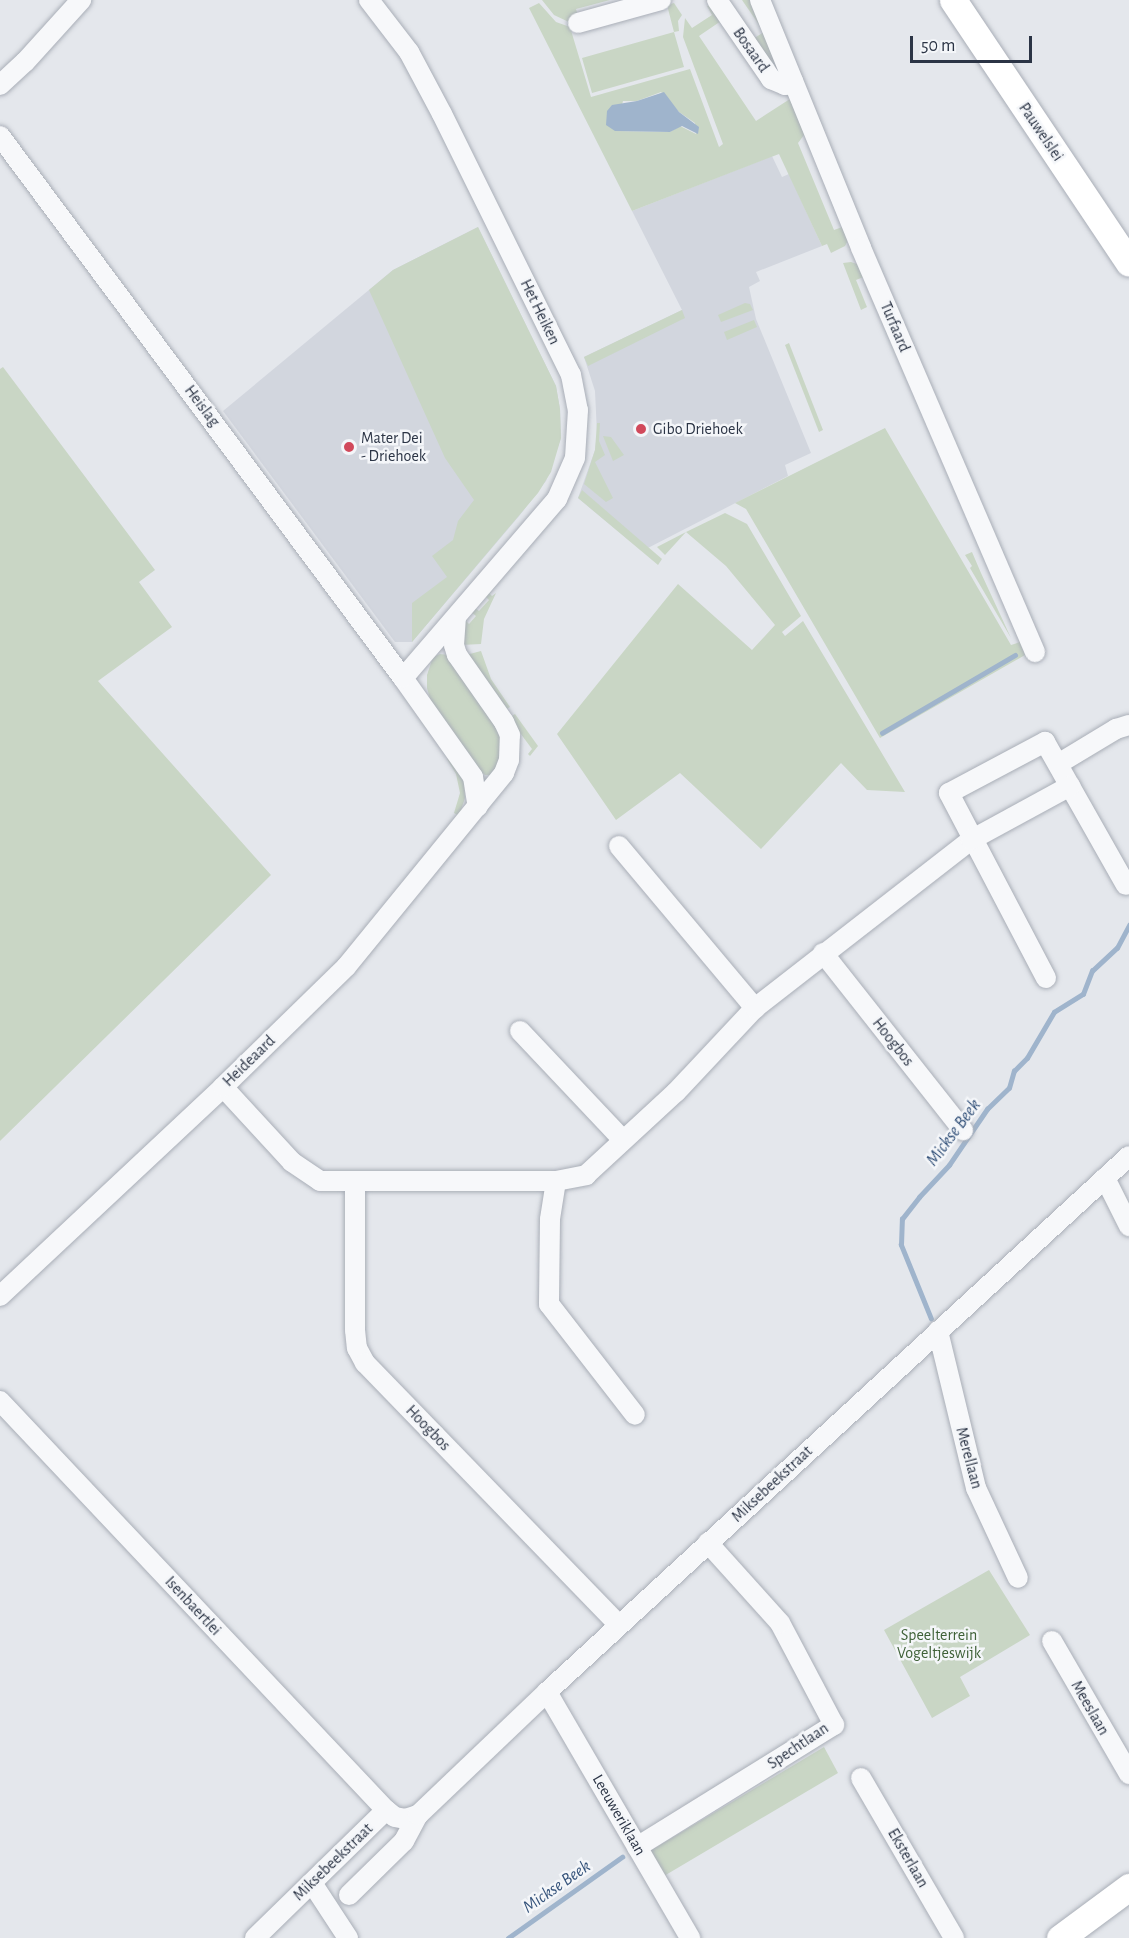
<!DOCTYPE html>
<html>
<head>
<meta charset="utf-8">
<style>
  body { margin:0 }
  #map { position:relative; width:1129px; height:1938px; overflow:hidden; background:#e4e7ec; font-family:"Alegreya Sans",sans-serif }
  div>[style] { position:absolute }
  .built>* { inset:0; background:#d2d6de }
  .green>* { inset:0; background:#c9d6c5 }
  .water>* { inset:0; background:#9fb4cc }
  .stream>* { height:4.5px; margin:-2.25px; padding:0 2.25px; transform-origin:2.25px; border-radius:2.25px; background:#9fb4cc }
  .roads { filter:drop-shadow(0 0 2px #a9aeb7) drop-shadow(0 0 2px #a9aeb7) }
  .street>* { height:20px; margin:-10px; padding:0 10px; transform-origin:10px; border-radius:10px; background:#f7f8fa }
  .secondary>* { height:27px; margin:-13.5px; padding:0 13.5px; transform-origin:13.5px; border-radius:13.5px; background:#fff }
  .dots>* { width:16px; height:16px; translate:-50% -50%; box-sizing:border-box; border:3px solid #f4f6f9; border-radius:50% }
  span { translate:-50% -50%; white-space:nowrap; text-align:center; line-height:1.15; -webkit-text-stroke:5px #f4f6f9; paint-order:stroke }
  .street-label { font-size:16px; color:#2b3445 }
  .poi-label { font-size:16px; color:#2b3445 }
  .left { translate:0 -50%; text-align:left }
  .park-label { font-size:16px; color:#3f6138 }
  .water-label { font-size:18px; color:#34527a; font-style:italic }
  .scale { position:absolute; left:910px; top:36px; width:122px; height:27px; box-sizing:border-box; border:3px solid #2b3445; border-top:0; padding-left:8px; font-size:18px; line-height:21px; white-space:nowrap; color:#2b3445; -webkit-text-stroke:4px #f4f6f9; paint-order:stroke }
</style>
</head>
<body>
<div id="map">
  <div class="built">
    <div style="clip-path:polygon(772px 156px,782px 177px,789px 174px,822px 246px,756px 272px,760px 281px,749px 287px,756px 319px,811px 453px,785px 465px,788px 476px,642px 551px,578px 498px,595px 450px,597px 434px,595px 391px,584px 357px,682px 310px,632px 211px)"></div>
    <div style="clip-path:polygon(478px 227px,556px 386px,560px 409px,561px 438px,546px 481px,520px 515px,412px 642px,395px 642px,223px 411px,393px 270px)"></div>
  </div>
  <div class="green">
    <div style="clip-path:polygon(542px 0,610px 0,576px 9px,580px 22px,571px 23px,554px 15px)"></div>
    <div style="clip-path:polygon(742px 0,755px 0,784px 70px,777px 75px,753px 39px,764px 32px)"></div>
    <div style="clip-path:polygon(evenodd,539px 3px,556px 22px,570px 27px,591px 97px,690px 69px,719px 147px,723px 144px,683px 37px,685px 18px,692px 28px,712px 15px,707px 6px,710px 5px,721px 21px,699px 36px,756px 121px,793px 97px,807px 131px,798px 143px,834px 230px,845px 226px,848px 240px,845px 246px,831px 253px,827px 244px,822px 246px,779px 154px,632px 211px,529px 8px,539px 3px,661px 92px,679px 112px,695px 123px,696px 134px,680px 126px,670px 132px,615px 131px,623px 101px,637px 101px,661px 92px)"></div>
    <div style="clip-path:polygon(674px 3px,682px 15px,678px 21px,679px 31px,674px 32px,684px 67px,592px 93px,582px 58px,674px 32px,667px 5px)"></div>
    <div style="clip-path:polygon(478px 227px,556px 386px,560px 409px,561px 438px,551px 472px,538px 493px,412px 642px,412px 603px,447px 577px,432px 556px,453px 540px,458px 521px,474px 500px,445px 458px,369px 290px,393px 270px)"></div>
    <div style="clip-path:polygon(851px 262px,857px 264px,866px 276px,856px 280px,867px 307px,861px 310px,843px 263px)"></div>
    <div style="clip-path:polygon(745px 303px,750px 304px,753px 310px,721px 322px,718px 315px)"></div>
    <div style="clip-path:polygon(682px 310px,685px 318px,588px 366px,584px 357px)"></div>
    <div style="clip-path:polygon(754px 320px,757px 327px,727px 340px,724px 332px)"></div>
    <div style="clip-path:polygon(789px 343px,823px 430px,819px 432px,785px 345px)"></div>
    <div style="clip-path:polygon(3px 367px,155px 570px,139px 582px,172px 627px,98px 681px,271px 875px,0 1141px,0 369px)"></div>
    <div style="clip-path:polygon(597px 423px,600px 423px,599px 441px,605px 455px,595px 462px,613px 498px,606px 502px,584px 484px,595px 450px)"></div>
    <div style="clip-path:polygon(885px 428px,1011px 645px,1020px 642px,1025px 655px,880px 738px,746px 509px,735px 503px)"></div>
    <div style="clip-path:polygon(603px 436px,611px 437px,624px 455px,613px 461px)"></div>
    <div style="clip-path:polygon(582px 490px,662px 559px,658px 565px,578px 498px)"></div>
    <div style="clip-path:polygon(725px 513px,747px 524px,801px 616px,782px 632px,785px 636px,803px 621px,905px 792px,867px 790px,841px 763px,761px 849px,680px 773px,616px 820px,557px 734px,678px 584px,752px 650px,775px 625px,726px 566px,686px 532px,665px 555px,657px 547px,686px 532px)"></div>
    <div style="clip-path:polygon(972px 552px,981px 573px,1011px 638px,970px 568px,972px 566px,965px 555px)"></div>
    <div style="clip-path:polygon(488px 592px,492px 596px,496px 593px,484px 619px,481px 644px,461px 645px,465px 620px,469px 624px,476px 616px,471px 612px,475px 608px,479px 611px,489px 600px,485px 596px)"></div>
    <div style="clip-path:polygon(481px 651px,491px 679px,510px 707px,505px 710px,466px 655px)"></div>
    <div style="clip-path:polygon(440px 654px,448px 655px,500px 729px,502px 761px,491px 775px,485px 775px,479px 770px,432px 706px,427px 688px,427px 675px,433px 657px)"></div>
    <div style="clip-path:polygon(515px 714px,538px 746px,530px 756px,528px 754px,532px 749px,509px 718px)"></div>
    <div style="clip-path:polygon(451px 756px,464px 783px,465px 798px,459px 816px,454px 813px,460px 793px,456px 774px,447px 759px)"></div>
    <div style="clip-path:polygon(989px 1570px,1030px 1635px,960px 1677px,970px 1696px,932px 1718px,884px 1630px)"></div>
    <div style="clip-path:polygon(824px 1747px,838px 1773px,664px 1876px,650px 1851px)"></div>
  </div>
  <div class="water">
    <div style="clip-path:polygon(664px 92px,679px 112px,699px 127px,698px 134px,682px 126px,670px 132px,615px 131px,606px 125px,607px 111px,612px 105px,637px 101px)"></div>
  </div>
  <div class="stream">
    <div style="left:882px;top:733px;width:154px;rotate:-30.4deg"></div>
    <div style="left:931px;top:1319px;width:80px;rotate:-112.1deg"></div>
    <div style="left:901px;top:1245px;width:26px;rotate:-88deg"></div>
    <div style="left:902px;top:1219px;width:28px;rotate:-52deg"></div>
    <div style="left:919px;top:1197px;width:44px;rotate:-46.8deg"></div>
    <div style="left:949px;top:1165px;width:68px;rotate:-55.8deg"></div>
    <div style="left:987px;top:1109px;width:30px;rotate:-44deg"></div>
    <div style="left:1009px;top:1088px;width:18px;rotate:-74deg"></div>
    <div style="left:1014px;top:1071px;width:18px;rotate:-45deg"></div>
    <div style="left:1027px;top:1058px;width:53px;rotate:-59.6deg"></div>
    <div style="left:1054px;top:1012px;width:34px;rotate:-32deg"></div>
    <div style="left:1083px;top:994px;width:25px;rotate:-69deg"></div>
    <div style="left:1092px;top:971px;width:34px;rotate:-43deg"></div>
    <div style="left:1117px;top:948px;width:26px;rotate:-62deg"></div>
    <div style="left:508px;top:1938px;width:140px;rotate:-35.4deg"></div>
  </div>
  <div class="roads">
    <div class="street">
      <div style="left:369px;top:0;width:66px;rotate:52.4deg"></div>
      <div style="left:409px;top:52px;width:70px;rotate:62deg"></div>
      <div style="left:442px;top:114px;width:291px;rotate:63.7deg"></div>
      <div style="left:571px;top:375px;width:36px;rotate:79deg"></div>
      <div style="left:578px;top:410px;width:48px;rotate:93.6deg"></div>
      <div style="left:575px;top:458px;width:45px;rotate:113.7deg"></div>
      <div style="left:557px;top:499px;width:236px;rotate:130.7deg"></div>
      <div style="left:403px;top:678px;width:121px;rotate:54.7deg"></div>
      <div style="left:473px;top:777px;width:30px;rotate:81deg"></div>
      <div style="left:717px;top:0;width:96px;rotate:55.6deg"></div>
      <div style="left:771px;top:79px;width:15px;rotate:23deg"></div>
      <div style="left:785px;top:85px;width:9px;rotate:-27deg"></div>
      <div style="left:760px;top:0;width:268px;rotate:67.8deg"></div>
      <div style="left:861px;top:248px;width:440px;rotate:66.7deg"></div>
      <div style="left:578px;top:23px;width:86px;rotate:-15.5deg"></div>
      <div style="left:0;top:85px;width:34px;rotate:-43deg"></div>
      <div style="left:25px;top:62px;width:84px;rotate:-47.9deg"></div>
      <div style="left:0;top:136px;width:675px;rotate:53.37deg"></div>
      <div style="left:1058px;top:764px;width:68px;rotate:-31.1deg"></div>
      <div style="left:1116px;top:729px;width:14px;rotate:-17deg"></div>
      <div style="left:619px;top:846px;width:212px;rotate:50deg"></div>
      <div style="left:823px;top:953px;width:226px;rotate:51.7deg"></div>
      <div style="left:1046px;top:978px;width:209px;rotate:-117.7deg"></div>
      <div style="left:949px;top:793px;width:109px;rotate:-28deg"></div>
      <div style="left:1045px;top:742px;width:164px;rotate:60.5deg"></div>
      <div style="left:520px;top:1031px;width:149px;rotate:46.6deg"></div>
      <div style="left:223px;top:1087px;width:102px;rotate:47.4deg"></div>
      <div style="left:292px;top:1162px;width:34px;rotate:34deg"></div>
      <div style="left:320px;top:1181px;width:236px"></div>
      <div style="left:556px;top:1181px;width:31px;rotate:-11deg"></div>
      <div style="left:586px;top:1175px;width:122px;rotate:-42.7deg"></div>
      <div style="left:676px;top:1092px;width:115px;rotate:-46.8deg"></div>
      <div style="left:755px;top:1008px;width:274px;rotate:-37.9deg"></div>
      <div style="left:971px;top:840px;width:113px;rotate:-28.6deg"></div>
      <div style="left:1105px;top:1178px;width:54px;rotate:63.4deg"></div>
      <div style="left:355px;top:1181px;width:149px;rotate:90deg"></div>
      <div style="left:355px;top:1330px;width:18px;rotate:84deg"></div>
      <div style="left:357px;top:1348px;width:17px;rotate:62deg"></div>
      <div style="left:365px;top:1363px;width:365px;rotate:45.9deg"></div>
      <div style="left:556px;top:1181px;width:39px;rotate:99deg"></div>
      <div style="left:550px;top:1220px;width:84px;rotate:90.7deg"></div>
      <div style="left:549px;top:1304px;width:140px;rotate:52.2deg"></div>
      <div style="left:0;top:1296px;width:306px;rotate:-43.1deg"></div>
      <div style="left:223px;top:1087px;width:172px;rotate:-44.3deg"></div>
      <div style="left:346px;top:967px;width:250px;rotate:-50.8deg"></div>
      <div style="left:504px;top:773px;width:14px;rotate:-69deg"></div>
      <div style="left:509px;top:760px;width:25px;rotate:-88deg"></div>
      <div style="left:510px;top:735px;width:14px;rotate:-115deg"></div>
      <div style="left:504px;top:722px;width:82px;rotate:-125deg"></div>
      <div style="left:457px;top:655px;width:10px;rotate:-107deg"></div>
      <div style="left:454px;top:645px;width:26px;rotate:-86deg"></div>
      <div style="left:938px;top:1331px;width:162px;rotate:76.4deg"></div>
      <div style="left:976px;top:1488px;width:99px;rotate:65deg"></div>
      <div style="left:0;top:1401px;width:562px;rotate:46.66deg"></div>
      <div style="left:386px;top:1810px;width:11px;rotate:38deg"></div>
      <div style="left:395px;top:1817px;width:10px;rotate:11deg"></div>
      <div style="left:405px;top:1819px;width:14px;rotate:-17deg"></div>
      <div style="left:1052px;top:1641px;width:154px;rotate:59.9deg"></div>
      <div style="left:547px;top:1692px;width:285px;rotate:59.8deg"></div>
      <div style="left:861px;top:1778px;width:185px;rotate:59.8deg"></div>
      <div style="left:637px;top:1847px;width:232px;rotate:-31.8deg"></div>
      <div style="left:834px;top:1725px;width:115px;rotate:-117.9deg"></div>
      <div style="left:780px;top:1623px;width:108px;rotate:-132deg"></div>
      <div style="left:312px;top:1883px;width:66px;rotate:56.8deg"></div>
      <div style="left:349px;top:1895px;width:77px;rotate:-44.5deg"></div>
      <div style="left:404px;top:1841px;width:30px;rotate:-62deg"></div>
      <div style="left:418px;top:1815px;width:178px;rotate:-43.6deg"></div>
      <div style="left:547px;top:1692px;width:791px;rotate:-42.64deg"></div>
      <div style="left:255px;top:1938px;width:183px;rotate:-44.3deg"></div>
    </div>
    <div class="secondary">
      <div style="left:953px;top:0;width:316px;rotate:56.2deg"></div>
      <div style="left:1060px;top:1938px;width:86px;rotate:-36.5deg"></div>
    </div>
  </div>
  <div class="dots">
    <div style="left:641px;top:429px;background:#d1495b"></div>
    <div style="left:349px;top:447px;background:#d1495b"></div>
  </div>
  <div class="street-label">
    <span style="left:751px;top:50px;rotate:55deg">Bosaard</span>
    <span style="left:1041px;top:132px;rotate:56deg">Pauwelslei</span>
    <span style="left:540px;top:312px;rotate:64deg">Het Heiken</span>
    <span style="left:895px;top:327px;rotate:67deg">Turfaard</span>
    <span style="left:202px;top:406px;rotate:53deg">Heislag</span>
    <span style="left:893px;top:1042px;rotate:52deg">Hoogbos</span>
    <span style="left:249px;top:1061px;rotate:-44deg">Heideaard</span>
    <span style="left:428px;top:1428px;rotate:46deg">Hoogbos</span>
    <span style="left:969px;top:1458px;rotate:75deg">Merellaan</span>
    <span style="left:772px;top:1484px;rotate:-43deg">Miksebeekstraat</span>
    <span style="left:193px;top:1606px;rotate:47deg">Isenbaertlei</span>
    <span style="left:1090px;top:1708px;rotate:60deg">Meeslaan</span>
    <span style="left:798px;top:1746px;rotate:-34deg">Spechtlaan</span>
    <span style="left:619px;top:1815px;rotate:60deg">Leeuweriklaan</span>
    <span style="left:908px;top:1858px;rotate:60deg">Eksterlaan</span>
    <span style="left:333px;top:1862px;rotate:-44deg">Miksebeekstraat</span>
  </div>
  <div class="poi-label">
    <span class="left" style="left:653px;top:429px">Gibo Driehoek</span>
    <span class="left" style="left:361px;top:447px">Mater Dei<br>- Driehoek</span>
  </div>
  <div class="park-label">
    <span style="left:939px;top:1644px">Speelterrein<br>Vogeltjeswijk</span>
  </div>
  <div class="water-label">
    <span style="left:954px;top:1133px;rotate:-53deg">Mickse Beek</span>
    <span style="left:557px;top:1887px;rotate:-35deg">Mickse Beek</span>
  </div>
  <div class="scale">50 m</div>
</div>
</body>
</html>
